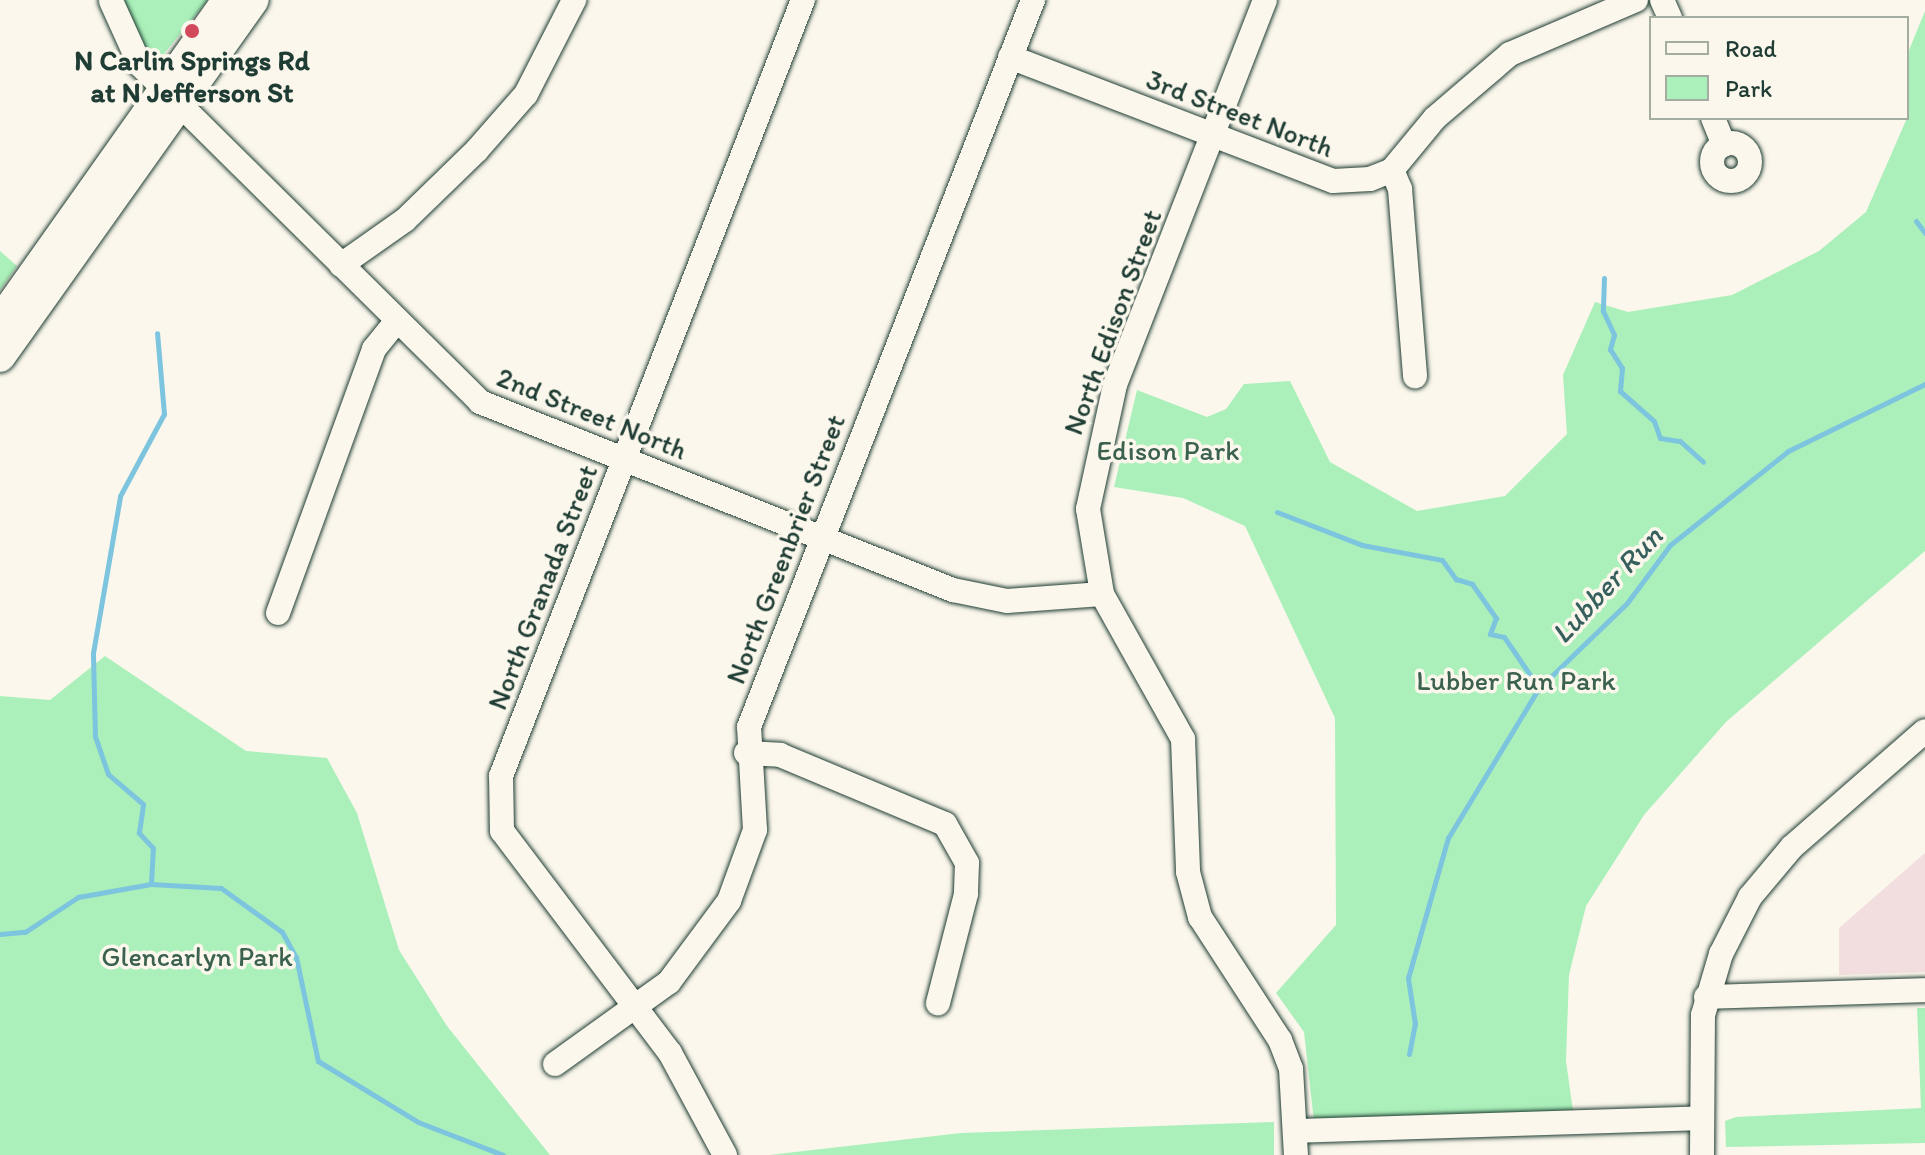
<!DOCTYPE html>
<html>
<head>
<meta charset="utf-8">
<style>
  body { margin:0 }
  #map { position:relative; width:1925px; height:1155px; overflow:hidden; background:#fbf7ec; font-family:Itim,sans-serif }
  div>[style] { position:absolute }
  .built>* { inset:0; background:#f2dede }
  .green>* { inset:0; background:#abf0ba }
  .stream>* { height:5px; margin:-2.5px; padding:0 2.5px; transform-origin:2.5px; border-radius:2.5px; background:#7dc4de }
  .roads { filter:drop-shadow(0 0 2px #1f3d34) drop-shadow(0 0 2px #1f3d34) }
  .minor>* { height:24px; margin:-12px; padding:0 12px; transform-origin:12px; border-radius:12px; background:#fbf7ec }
  .minor>.ring { margin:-12px; padding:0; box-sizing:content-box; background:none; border:24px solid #fbf7ec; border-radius:50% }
  .major>* { height:30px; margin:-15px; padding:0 15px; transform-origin:15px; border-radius:15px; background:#fbf7ec }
  .dots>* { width:22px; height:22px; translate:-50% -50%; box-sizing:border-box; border:4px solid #fbf7ec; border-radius:50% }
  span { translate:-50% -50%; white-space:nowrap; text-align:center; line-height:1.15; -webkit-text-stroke:7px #fbf7ec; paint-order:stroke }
  .poi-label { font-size:28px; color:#1f3d34; font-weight:700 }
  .street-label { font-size:28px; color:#1f3d34 }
  .park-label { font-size:28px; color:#3b614f }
  .water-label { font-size:30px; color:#365f5e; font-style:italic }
  .legend { position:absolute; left:1649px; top:16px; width:260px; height:104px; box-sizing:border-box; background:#fbf7ec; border:2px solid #a3ada2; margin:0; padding:10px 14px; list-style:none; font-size:24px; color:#1f3d34 }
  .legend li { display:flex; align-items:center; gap:16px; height:40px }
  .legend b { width:40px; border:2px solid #a3ada2 }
</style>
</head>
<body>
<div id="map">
  <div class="built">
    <div style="clip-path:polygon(1925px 853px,1925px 972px,1839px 975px,1839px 928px)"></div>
  </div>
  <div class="green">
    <div style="clip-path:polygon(124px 0,208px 0,163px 55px,142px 45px)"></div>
    <div style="clip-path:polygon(1925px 11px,1925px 551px,1726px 722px,1644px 815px,1586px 906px,1569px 975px,1566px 1061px,1573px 1111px,1314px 1122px,1304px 1032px,1276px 993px,1336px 925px,1335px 718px,1245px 526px,1183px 498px,1114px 487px,1137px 390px,1207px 417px,1226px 409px,1244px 384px,1290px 381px,1330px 462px,1417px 511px,1505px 496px,1567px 434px,1563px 375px,1595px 302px,1628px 312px,1732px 295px,1819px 251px,1866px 212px,1907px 118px,1907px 55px)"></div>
    <div style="clip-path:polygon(0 251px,17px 266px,0 290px)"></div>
    <div style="clip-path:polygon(105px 656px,246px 751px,327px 758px,357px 813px,399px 950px,447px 1026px,550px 1155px,0 1155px,0 696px,50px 700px)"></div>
    <div style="clip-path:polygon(1917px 1008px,1925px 1008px,1925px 1143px,1726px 1147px,1725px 1121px,1736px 1117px,1921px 1108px)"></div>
    <div style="clip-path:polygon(1274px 1122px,1274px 1155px,769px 1155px,961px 1133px)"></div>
  </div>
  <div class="stream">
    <div style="left:1916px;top:221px;width:15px;rotate:53deg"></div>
    <div style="left:1604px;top:278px;width:33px;rotate:92deg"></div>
    <div style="left:1603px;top:311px;width:26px;rotate:65deg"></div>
    <div style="left:1614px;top:335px;width:15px;rotate:106deg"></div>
    <div style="left:1610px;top:349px;width:22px;rotate:58deg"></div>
    <div style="left:1622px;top:368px;width:23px;rotate:95deg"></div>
    <div style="left:1620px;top:391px;width:45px;rotate:41.4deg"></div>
    <div style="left:1654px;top:421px;width:18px;rotate:71deg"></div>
    <div style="left:1660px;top:438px;width:20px;rotate:9deg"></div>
    <div style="left:1680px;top:441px;width:31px;rotate:42deg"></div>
    <div style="left:1277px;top:512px;width:91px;rotate:21.2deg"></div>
    <div style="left:1362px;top:545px;width:81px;rotate:10.6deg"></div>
    <div style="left:1442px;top:560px;width:24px;rotate:54deg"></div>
    <div style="left:1456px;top:579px;width:17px;rotate:17deg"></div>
    <div style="left:1472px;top:584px;width:42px;rotate:54.8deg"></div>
    <div style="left:1496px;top:618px;width:17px;rotate:111deg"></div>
    <div style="left:1490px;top:634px;width:14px;rotate:12deg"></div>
    <div style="left:1504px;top:637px;width:62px;rotate:55.5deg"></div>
    <div style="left:151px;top:884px;width:36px;rotate:-87deg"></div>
    <div style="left:153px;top:848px;width:21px;rotate:-133deg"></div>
    <div style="left:139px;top:833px;width:29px;rotate:-82deg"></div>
    <div style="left:143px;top:804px;width:46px;rotate:-139.4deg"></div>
    <div style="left:108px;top:774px;width:39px;rotate:-109deg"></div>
    <div style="left:95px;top:737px;width:84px;rotate:-91.4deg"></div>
    <div style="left:93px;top:653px;width:159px;rotate:-80.2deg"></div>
    <div style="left:120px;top:496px;width:93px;rotate:-61.8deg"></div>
    <div style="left:164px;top:414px;width:81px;rotate:-94.9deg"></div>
    <div style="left:0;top:934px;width:25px;rotate:-5deg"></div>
    <div style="left:25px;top:932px;width:64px;rotate:-33.4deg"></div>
    <div style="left:78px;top:897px;width:74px;rotate:-10.1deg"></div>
    <div style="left:151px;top:884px;width:70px;rotate:3.3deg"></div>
    <div style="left:221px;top:888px;width:75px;rotate:35.8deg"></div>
    <div style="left:282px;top:932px;width:29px;rotate:61deg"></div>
    <div style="left:296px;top:957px;width:106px;rotate:78.1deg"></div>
    <div style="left:318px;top:1061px;width:117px;rotate:31.4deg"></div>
    <div style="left:418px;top:1122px;width:91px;rotate:21.2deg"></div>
    <div style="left:1409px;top:1054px;width:31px;rotate:-79deg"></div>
    <div style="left:1415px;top:1024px;width:47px;rotate:-98.7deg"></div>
    <div style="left:1408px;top:978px;width:146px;rotate:-74.1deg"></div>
    <div style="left:1448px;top:838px;width:175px;rotate:-58.8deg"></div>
    <div style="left:1539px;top:688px;width:122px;rotate:-44deg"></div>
    <div style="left:1627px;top:603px;width:72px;rotate:-53.4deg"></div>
    <div style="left:1670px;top:545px;width:151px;rotate:-38.5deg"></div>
    <div style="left:1788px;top:451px;width:153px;rotate:-26.1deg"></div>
  </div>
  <div class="roads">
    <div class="minor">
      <div style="left:1265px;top:0;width:413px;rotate:111.3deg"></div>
      <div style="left:1115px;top:385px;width:127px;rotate:102.3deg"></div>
      <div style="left:1088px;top:509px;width:86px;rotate:80.6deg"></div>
      <div style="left:1102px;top:594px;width:166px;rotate:60.8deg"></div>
      <div style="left:1183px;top:739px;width:133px;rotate:87.8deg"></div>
      <div style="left:1188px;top:872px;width:47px;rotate:75.1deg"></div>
      <div style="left:1200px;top:917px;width:147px;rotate:57deg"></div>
      <div style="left:1280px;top:1040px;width:31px;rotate:69deg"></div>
      <div style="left:1291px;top:1069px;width:86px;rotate:86.7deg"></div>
      <div style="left:1662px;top:0;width:20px;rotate:66deg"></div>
      <div style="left:111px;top:1px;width:70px;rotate:65.6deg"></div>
      <div style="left:140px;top:65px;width:479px;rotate:44.7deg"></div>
      <div style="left:480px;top:402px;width:509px;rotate:21.68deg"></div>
      <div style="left:953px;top:590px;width:55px;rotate:11.5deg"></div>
      <div style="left:1007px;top:601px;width:95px;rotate:-4.2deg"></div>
      <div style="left:1010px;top:57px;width:346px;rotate:21deg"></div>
      <div style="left:1333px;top:181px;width:37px;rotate:-3deg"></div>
      <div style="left:1370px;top:179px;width:24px;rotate:-22deg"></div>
      <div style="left:1392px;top:170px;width:67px;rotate:-50.4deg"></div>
      <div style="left:1435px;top:118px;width:99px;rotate:-40.5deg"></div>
      <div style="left:1510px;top:54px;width:137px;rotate:-23.2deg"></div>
      <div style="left:1713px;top:118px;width:29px;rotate:68deg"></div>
      <div class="ring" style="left:1712px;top:143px;width:14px;height:14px"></div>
      <div style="left:1392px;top:170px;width:21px;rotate:67deg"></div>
      <div style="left:1400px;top:189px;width:188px;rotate:85.4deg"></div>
      <div style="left:341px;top:265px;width:78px;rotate:-35.1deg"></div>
      <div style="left:405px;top:220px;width:100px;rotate:-44.2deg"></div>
      <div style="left:477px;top:150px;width:74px;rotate:-48.8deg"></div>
      <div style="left:526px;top:94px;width:106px;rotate:-62.9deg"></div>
      <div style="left:278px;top:613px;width:281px;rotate:-70deg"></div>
      <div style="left:374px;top:349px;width:32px;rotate:-51deg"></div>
      <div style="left:746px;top:753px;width:34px;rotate:3deg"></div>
      <div style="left:780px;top:755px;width:179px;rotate:22.7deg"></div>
      <div style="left:945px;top:824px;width:45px;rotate:60.6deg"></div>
      <div style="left:967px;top:863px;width:31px;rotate:92deg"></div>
      <div style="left:966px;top:894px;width:113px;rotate:104.4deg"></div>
      <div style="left:1706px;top:997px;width:219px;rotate:-1.8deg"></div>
      <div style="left:555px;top:1064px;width:140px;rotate:-35.7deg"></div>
      <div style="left:669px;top:982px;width:101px;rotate:-53.5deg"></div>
      <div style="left:729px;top:901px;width:76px;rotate:-69.9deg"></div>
      <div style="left:755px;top:830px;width:103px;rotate:-93.3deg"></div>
      <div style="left:749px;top:727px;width:781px;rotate:-68.66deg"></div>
      <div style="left:1295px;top:1131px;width:406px;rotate:-1.8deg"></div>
      <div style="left:725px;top:1155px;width:116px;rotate:-118.3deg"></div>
      <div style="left:670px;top:1053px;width:278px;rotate:-127.1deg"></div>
      <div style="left:502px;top:831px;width:55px;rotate:-91deg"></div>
      <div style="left:501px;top:776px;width:833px;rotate:-68.74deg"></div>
      <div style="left:1702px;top:1155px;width:140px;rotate:-89.6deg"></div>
      <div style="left:1703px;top:1015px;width:64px;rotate:-73.6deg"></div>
      <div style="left:1721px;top:954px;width:64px;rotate:-63deg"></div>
      <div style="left:1750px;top:897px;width:65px;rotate:-50deg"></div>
      <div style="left:1792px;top:847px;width:176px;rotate:-41.1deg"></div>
    </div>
    <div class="major">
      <div style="left:0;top:321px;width:393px;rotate:-54.7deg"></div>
      <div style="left:0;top:357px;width:438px;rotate:-54.6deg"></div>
    </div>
  </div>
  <div class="dots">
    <div style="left:192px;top:31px;background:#d1495b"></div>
  </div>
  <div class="poi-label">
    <span style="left:192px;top:76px">N Carlin Springs Rd<br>at N Jefferson St</span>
  </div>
  <div class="street-label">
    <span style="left:1240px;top:113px;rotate:21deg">3rd Street North</span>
    <span style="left:1112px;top:322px;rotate:-70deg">North Edison Street</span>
    <span style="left:592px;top:413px;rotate:22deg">2nd Street North</span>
    <span style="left:785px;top:549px;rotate:-69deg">North Greenbrier Street</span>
    <span style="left:542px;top:587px;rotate:-69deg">North Granada Street</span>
  </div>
  <div class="park-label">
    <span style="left:1168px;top:450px">Edison Park</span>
    <span style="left:1516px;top:680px">Lubber Run Park</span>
    <span style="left:197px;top:956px">Glencarlyn Park</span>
  </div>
  <div class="water-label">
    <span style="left:1607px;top:585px;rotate:-47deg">Lubber Run</span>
  </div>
  <ul class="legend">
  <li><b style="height:10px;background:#fbf7ec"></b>Road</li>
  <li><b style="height:22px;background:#abf0ba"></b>Park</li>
  </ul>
</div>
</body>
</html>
